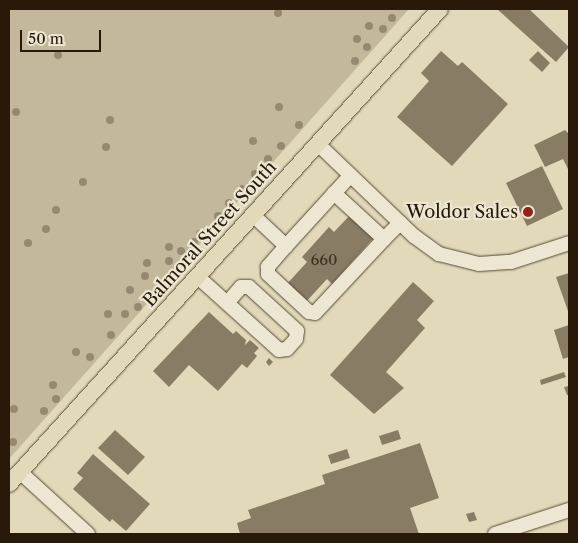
<!DOCTYPE html>
<html>
<head>
<meta charset="utf-8">
<style>
  body { margin:0 }
  #map { position:relative; width:578px; height:543px; overflow:hidden; background:#e2d8ba; font-family:"Libre Caslon Text",serif }
  div>[style] { position:absolute }
  .green>* { inset:0; background:#c3b89c }
  .building>* { inset:0; background:#897c65 }
  .roads { filter:drop-shadow(0 0 1px #574935) drop-shadow(0 0 1px #574935) }
  .minor>* { height:14px; margin:-7px; padding:0 7px; transform-origin:7px; border-radius:7px; background:#ece6d2 }
  .major>* { height:16px; margin:-8px; padding:0 8px; transform-origin:8px; border-radius:8px; background:#e2d8ba }
  .trees>* { width:8px; height:8px; margin:-4px; border-radius:50%; background:#968971 }
  .dots>* { width:14px; height:14px; translate:-50% -50%; box-sizing:border-box; border:2px solid #ece6d2; border-radius:50% }
  span { translate:-50% -50%; white-space:nowrap; text-align:center; line-height:1.15; -webkit-text-stroke:4.5px #ece6d2; paint-order:stroke }
  .number-label { font-size:15px; color:#413220 }
  .number-label span { -webkit-text-stroke-width:0 }
  .poi-label { font-size:18px; color:#291909 }
  .right { translate:-100% -50%; text-align:right }
  .street-label { font-size:18px; color:#291909 }
  .frame { position:absolute; inset:0; border:10px solid #291909; pointer-events:none }
  .scale { position:absolute; left:20px; top:30px; width:81px; height:22px; box-sizing:border-box; border:2px solid #291909; border-top:0; padding-left:6px; font-size:15px; line-height:18px; white-space:nowrap; color:#291909; -webkit-text-stroke:4px #ece6d2; paint-order:stroke }
</style>
</head>
<body>
<div id="map">
  <div class="green">
    <div style="clip-path:polygon(9px 9px,409px 9px,9px 459px)"></div>
  </div>
  <div class="building">
    <div style="clip-path:polygon(497px 9px,529px 9px,569px 47px,556px 62px)"></div>
    <div style="clip-path:polygon(441px 51px,458px 66px,462px 62px,508px 104px,452px 166px,397px 117px,429px 81px,421px 73px)"></div>
    <div style="clip-path:polygon(538px 51px,550px 63px,542px 72px,529px 60px)"></div>
    <div style="clip-path:polygon(565px 130px,569px 134px,569px 171px,563px 159px,545px 167px,534px 145px)"></div>
    <div style="clip-path:polygon(542px 166px,563px 209px,527px 226px,506px 183px)"></div>
    <div style="clip-path:polygon(351px 214px,375px 236px,332px 284px,327px 279px,305px 303px,286px 285px,307px 262px,302px 257px,329px 227px,334px 232px)"></div>
    <div style="clip-path:polygon(569px 273px,569px 314px,556px 277px)"></div>
    <div style="clip-path:polygon(413px 282px,434px 301px,417px 320px,425px 328px,386px 372px,404px 388px,374px 414px,330px 375px)"></div>
    <div style="clip-path:polygon(209px 312px,233px 334px,236px 331px,246px 340px,245px 345px,250px 340px,259px 348px,254px 353px,257px 356px,247px 368px,242px 364px,218px 391px,189px 365px,169px 387px,153px 371px)"></div>
    <div style="clip-path:polygon(569px 325px,569px 357px,563px 359px,554px 330px)"></div>
    <div style="clip-path:polygon(269px 358px,273px 362px,269px 366px,266px 362px)"></div>
    <div style="clip-path:polygon(564px 372px,566px 377px,541px 385px,540px 380px)"></div>
    <div style="clip-path:polygon(569px 386px,569px 395px,567px 395px,564px 387px)"></div>
    <div style="clip-path:polygon(115px 430px,145px 457px,128px 475px,98px 448px)"></div>
    <div style="clip-path:polygon(398px 430px,401px 439px,382px 445px,379px 436px)"></div>
    <div style="clip-path:polygon(420px 443px,439px 498px,410px 508px,419px 534px,240px 534px,237px 523px,251px 518px,248px 510px,325px 484px,322px 475px)"></div>
    <div style="clip-path:polygon(347px 449px,350px 458px,331px 464px,328px 455px)"></div>
    <div style="clip-path:polygon(93px 454px,150px 504px,126px 531px,112px 519px,110px 522px,73px 489px,83px 478px,77px 473px)"></div>
    <div style="clip-path:polygon(474px 512px,477px 520px,469px 522px,466px 514px)"></div>
  </div>
  <div class="roads">
    <div class="minor">
      <div style="left:319px;top:145px;width:132px;rotate:43.8deg"></div>
      <div style="left:414px;top:236px;width:31px;rotate:36deg"></div>
      <div style="left:439px;top:254px;width:41px;rotate:14deg"></div>
      <div style="left:479px;top:264px;width:32px;rotate:-4deg"></div>
      <div style="left:511px;top:262px;width:61px;rotate:-18.1deg"></div>
      <div style="left:334px;top:193px;width:68px;rotate:42.6deg"></div>
      <div style="left:384px;top:239px;width:23px;rotate:-45deg"></div>
      <div style="left:254px;top:216px;width:44px;rotate:43.2deg"></div>
      <div style="left:286px;top:246px;width:95px;rotate:-47.6deg"></div>
      <div style="left:286px;top:246px;width:28px;rotate:131deg"></div>
      <div style="left:268px;top:267px;width:7px;rotate:90deg"></div>
      <div style="left:268px;top:274px;width:56px;rotate:42.8deg"></div>
      <div style="left:309px;top:312px;width:6px;rotate:9deg"></div>
      <div style="left:315px;top:313px;width:101px;rotate:-47deg"></div>
      <div style="left:198px;top:277px;width:109px;rotate:42deg"></div>
      <div style="left:279px;top:350px;width:8px;rotate:-7deg"></div>
      <div style="left:287px;top:349px;width:13px;rotate:-48deg"></div>
      <div style="left:296px;top:339px;width:8px;rotate:-83deg"></div>
      <div style="left:297px;top:331px;width:65px;rotate:-137.5deg"></div>
      <div style="left:249px;top:287px;width:8px;rotate:180deg"></div>
      <div style="left:241px;top:287px;width:21px;rotate:131deg"></div>
      <div style="left:20px;top:472px;width:92px;rotate:42.4deg"></div>
      <div style="left:495px;top:534px;width:78px;rotate:-18deg"></div>
    </div>
    <div class="major">
      <div style="left:9px;top:484px;width:641px;rotate:-47.78deg"></div>
    </div>
  </div>
  <div class="trees">
    <div style="left:278px;top:13px"></div>
    <div style="left:392px;top:18px"></div>
    <div style="left:369px;top:26px"></div>
    <div style="left:383px;top:29px"></div>
    <div style="left:357px;top:39px"></div>
    <div style="left:367px;top:47px"></div>
    <div style="left:58px;top:55px"></div>
    <div style="left:355px;top:61px"></div>
    <div style="left:279px;top:107px"></div>
    <div style="left:16px;top:112px"></div>
    <div style="left:110px;top:120px"></div>
    <div style="left:299px;top:125px"></div>
    <div style="left:253px;top:141px"></div>
    <div style="left:281px;top:146px"></div>
    <div style="left:106px;top:147px"></div>
    <div style="left:268px;top:159px"></div>
    <div style="left:255px;top:174px"></div>
    <div style="left:83px;top:182px"></div>
    <div style="left:242px;top:189px"></div>
    <div style="left:229px;top:203px"></div>
    <div style="left:56px;top:210px"></div>
    <div style="left:218px;top:216px"></div>
    <div style="left:46px;top:229px"></div>
    <div style="left:200px;top:234px"></div>
    <div style="left:194px;top:242px"></div>
    <div style="left:28px;top:243px"></div>
    <div style="left:169px;top:247px"></div>
    <div style="left:181px;top:251px"></div>
    <div style="left:169px;top:261px"></div>
    <div style="left:147px;top:263px"></div>
    <div style="left:145px;top:276px"></div>
    <div style="left:130px;top:290px"></div>
    <div style="left:138px;top:307px"></div>
    <div style="left:108px;top:314px"></div>
    <div style="left:125px;top:314px"></div>
    <div style="left:111px;top:335px"></div>
    <div style="left:76px;top:352px"></div>
    <div style="left:90px;top:357px"></div>
    <div style="left:53px;top:385px"></div>
    <div style="left:56px;top:399px"></div>
    <div style="left:14px;top:409px"></div>
    <div style="left:44px;top:411px"></div>
    <div style="left:13px;top:442px"></div>
  </div>
  <div class="dots">
    <div style="left:528px;top:212px;background:#8f2418"></div>
  </div>
  <div class="number-label">
    <span style="left:324px;top:260px">660</span>
  </div>
  <div class="poi-label">
    <span class="right" style="left:518px;top:212px">Woldor Sales</span>
  </div>
  <div class="street-label">
    <span style="left:210px;top:234px;rotate:-48deg">Balmoral Street South</span>
  </div>
  <div class="frame"></div>
  <div class="scale">50 m</div>
</div>
</body>
</html>
